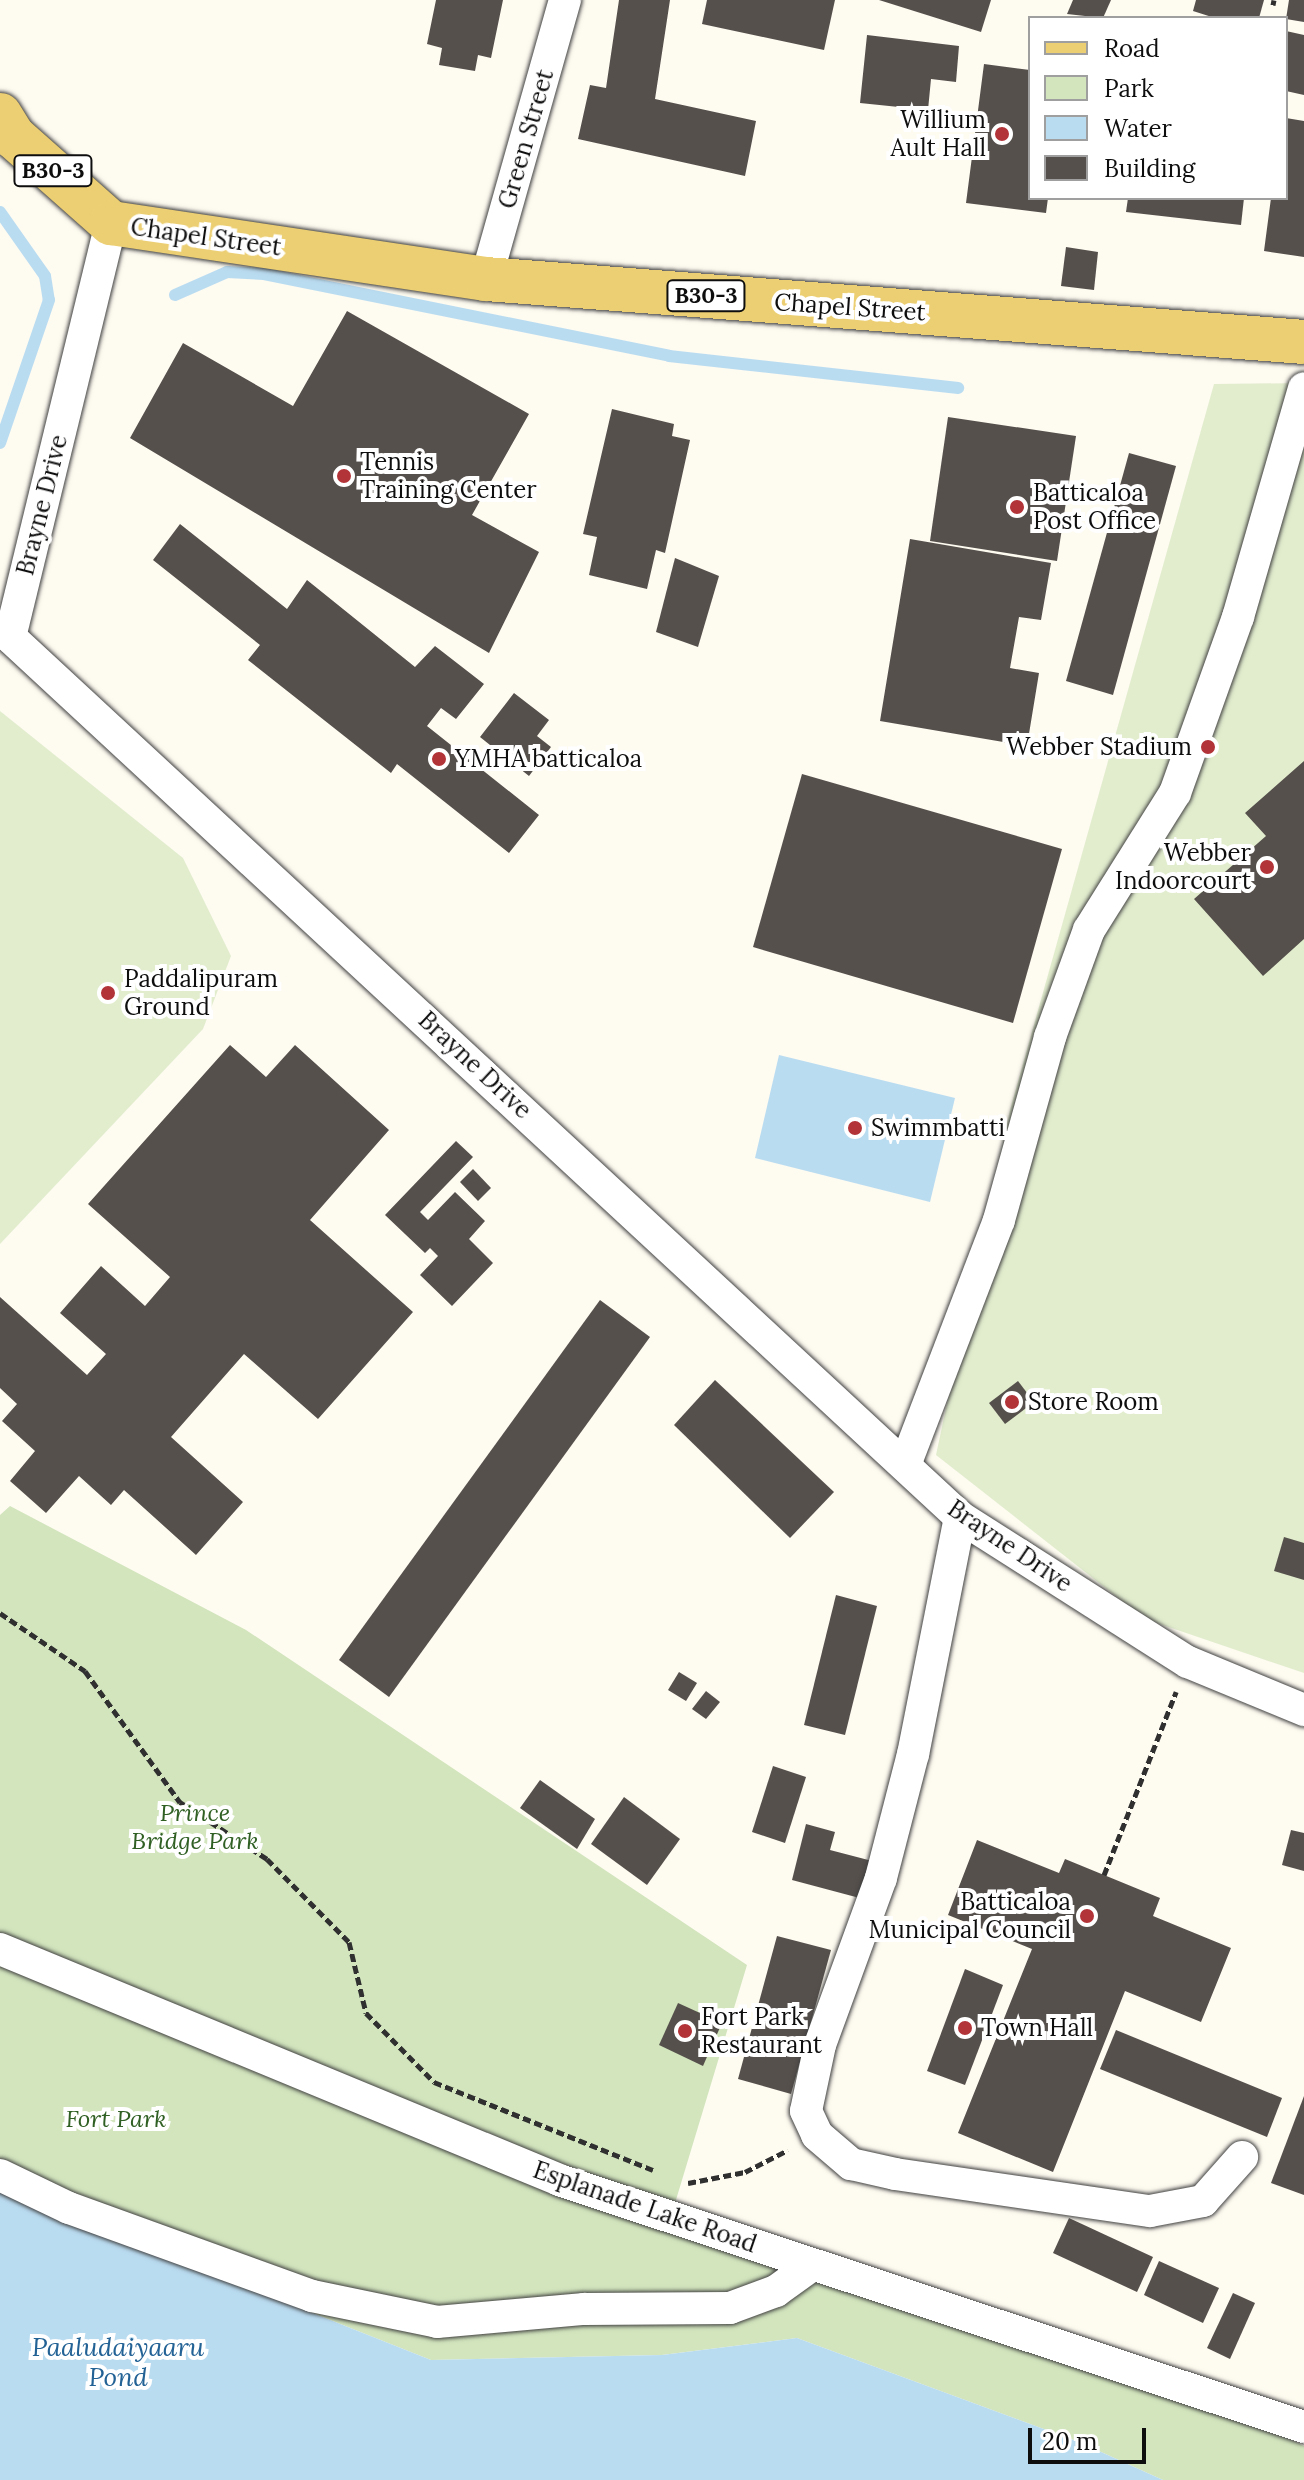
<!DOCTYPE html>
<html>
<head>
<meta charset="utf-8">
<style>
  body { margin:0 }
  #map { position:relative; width:1304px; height:2480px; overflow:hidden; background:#fefbf1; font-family:Lora,serif }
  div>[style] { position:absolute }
  .green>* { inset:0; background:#d2e5bd }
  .pitch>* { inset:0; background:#e2edce }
  .water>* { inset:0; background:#badcf1 }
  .stream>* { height:12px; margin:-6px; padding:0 6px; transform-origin:6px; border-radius:6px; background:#badcf1 }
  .building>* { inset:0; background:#56504c }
  .path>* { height:5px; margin-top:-2.5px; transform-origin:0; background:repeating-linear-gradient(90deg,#303030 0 8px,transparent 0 12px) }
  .roads { filter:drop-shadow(0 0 2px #414141) drop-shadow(0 0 2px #414141) }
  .street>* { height:32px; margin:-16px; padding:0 16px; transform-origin:16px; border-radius:16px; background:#fff }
  .primary>* { height:44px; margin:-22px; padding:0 22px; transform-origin:22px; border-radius:22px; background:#eccf73 }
  .dots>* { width:22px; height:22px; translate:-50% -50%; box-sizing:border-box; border:4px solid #fff; border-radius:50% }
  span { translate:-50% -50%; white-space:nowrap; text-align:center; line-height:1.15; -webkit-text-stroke:8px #fff; paint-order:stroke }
  .shield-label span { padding:2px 6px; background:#fff; border:2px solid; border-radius:6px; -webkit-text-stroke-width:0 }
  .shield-label { font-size:22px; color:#0e0e0e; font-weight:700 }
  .poi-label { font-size:24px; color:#0e0e0e }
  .right { translate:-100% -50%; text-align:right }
  .left { translate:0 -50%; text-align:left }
  .street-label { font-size:24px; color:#0e0e0e }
  .park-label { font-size:24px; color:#306024; font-style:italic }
  .water-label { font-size:26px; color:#236295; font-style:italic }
  .legend { position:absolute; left:1028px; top:16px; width:260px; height:184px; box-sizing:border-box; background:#fff; border:2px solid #9f9f9f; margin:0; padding:10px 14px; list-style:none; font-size:24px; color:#0e0e0e }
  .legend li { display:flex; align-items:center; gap:16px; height:40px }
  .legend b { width:40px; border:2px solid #9f9f9f }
  .scale { position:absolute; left:1028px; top:2428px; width:118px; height:36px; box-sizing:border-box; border:4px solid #0e0e0e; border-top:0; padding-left:10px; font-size:24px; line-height:28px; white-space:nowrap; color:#0e0e0e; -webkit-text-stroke:6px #fff; paint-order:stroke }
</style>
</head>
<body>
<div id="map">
  <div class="green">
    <div style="clip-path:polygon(10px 1506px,246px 1630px,747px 1965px,669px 2223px,1196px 2395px,1304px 2446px,1304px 2480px,1163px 2480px,1079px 2442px,797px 2338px,662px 2355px,431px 2360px,0 2189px,0 1515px)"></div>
  </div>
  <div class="pitch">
    <div style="clip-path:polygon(1304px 383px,1304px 1673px,1145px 1619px,936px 1455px,1010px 1110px,1214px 384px)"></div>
    <div style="clip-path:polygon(0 711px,183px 858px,231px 956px,203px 1029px,0 1244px)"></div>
  </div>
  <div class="water">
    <div style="clip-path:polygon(779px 1055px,955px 1098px,930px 1202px,755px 1158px)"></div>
    <div style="clip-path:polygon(0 2189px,431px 2360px,662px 2355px,797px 2338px,1079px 2442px,1163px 2480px,0 2480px)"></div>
  </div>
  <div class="stream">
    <div style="left:0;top:212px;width:78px;rotate:54.9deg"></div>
    <div style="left:45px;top:276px;width:24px;rotate:81deg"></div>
    <div style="left:49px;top:300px;width:151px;rotate:108.9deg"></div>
    <div style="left:175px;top:295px;width:57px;rotate:-23.9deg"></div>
    <div style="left:227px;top:272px;width:37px;rotate:3deg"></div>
    <div style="left:264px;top:274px;width:413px;rotate:11.4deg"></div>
    <div style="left:669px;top:356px;width:291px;rotate:6.3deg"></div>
  </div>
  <div class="building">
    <div style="clip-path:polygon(436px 0,503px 0,491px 58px,478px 55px,475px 71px,439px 65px,442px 48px,427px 44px)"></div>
    <div style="clip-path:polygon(619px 0,670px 0,655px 99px,756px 121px,745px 176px,578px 139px,590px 85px,606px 88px)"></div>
    <div style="clip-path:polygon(707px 0,835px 0,824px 50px,702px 24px)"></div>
    <div style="clip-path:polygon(879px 0,991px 0,981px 32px)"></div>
    <div style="clip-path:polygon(1073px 0,1111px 0,1103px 18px,1067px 14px)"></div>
    <div style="clip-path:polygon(1196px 0,1264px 0,1259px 18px,1215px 18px,1193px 11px)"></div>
    <div style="clip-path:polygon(1289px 0,1304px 0,1304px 22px,1286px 19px)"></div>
    <div style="clip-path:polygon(1286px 31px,1304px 35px,1304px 95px,1286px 91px)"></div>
    <div style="clip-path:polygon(867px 35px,959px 46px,956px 82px,931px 79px,928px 110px,860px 103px)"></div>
    <div style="clip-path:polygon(984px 64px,1030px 70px,1030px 198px,1048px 198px,1046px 213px,966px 203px)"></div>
    <div style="clip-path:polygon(1286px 118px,1304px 121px,1304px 257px,1264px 251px,1271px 198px,1286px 198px)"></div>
    <div style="clip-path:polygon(1128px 198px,1244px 198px,1241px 225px,1126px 212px)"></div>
    <div style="clip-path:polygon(1066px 247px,1098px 252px,1094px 290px,1061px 286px)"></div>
    <div style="clip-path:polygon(347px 311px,529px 414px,472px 515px,539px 552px,489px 653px,130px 438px,183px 343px,293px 406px)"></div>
    <div style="clip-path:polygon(612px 409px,674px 424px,672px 436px,690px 440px,665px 553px,656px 550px,647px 589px,589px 575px,597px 537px,583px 534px)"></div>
    <div style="clip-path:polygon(948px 417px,1076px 436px,1057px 561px,930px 541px)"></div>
    <div style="clip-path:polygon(1129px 453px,1176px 466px,1113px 695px,1066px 681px)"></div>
    <div style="clip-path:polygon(180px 524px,287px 609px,307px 580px,415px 667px,435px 646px,484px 684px,456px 719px,441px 708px,427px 726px,539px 815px,509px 853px,397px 764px,391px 773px,248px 660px,260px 645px,153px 560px)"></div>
    <div style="clip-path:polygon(910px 539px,1051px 563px,1041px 620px,1019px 617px,1010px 668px,1039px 673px,1027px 746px,880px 721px)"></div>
    <div style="clip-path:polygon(675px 558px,719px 576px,698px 647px,656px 632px)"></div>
    <div style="clip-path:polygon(514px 693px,549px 720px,537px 736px,551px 747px,529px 776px,480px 737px)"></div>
    <div style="clip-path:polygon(1304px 761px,1304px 939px,1263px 976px,1194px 899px,1266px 836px,1245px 813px)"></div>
    <div style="clip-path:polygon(802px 774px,1062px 849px,1013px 1023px,753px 947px)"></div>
    <div style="clip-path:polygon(230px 1045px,266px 1077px,295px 1045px,389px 1130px,310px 1220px,413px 1312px,318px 1419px,244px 1354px,171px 1437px,243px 1502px,196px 1555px,124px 1490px,111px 1505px,79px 1476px,46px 1513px,10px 1481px,35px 1451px,2px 1421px,17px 1404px,0 1388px,0 1297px,87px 1375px,106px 1354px,60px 1313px,101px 1266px,145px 1306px,170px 1277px,88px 1204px)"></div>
    <div style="clip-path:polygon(456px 1141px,473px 1157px,420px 1212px,428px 1220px,455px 1192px,485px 1221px,469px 1239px,493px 1263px,452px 1306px,420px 1275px,438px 1256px,430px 1248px,425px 1253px,385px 1215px)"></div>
    <div style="clip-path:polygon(473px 1169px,491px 1188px,478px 1201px,460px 1182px)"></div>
    <div style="clip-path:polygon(600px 1300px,650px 1337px,389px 1697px,339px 1660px)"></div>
    <div style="clip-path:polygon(715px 1380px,834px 1492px,790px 1538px,674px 1425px)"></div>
    <div style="clip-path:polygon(1018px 1381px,1034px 1402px,1005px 1424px,989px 1403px)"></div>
    <div style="clip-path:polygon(1284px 1537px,1304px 1543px,1304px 1580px,1274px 1571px)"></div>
    <div style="clip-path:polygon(836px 1595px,877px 1606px,845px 1735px,804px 1725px)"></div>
    <div style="clip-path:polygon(679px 1672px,697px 1683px,686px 1701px,668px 1690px)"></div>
    <div style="clip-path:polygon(706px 1691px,720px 1702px,706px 1719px,692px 1709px)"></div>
    <div style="clip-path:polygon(773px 1766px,806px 1777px,785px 1843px,752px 1832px)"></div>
    <div style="clip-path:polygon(540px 1780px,595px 1819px,577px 1849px,520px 1808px)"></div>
    <div style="clip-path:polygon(624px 1797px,680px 1839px,647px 1885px,591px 1844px)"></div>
    <div style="clip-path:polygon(806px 1824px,835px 1832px,830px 1850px,876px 1862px,867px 1900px,792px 1880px)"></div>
    <div style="clip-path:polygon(1291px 1830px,1304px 1833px,1304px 1871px,1282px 1865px)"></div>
    <div style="clip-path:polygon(977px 1840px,1059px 1873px,1065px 1859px,1160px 1898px,1153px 1916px,1231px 1948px,1201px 2022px,1125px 1991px,1053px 2172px,958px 2133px,1032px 1949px,948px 1915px)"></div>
    <div style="clip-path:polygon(777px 1936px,831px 1950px,791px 2094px,738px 2079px)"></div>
    <div style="clip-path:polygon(965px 1969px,1003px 1985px,965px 2085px,927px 2071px)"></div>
    <div style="clip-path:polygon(678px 2003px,722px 2023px,703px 2066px,659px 2045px)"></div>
    <div style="clip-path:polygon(1116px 2030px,1282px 2098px,1267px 2137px,1100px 2069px)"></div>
    <div style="clip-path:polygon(1304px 2096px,1304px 2195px,1271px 2183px)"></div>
    <div style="clip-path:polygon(1069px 2218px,1153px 2257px,1137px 2292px,1053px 2253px)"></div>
    <div style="clip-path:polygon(1159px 2261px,1219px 2288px,1203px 2323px,1144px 2295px)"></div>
    <div style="clip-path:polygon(1233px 2293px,1255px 2303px,1230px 2359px,1207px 2348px)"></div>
  </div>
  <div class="path">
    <div style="left:1273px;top:5px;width:5px;rotate:-79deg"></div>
    <div style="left:0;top:1613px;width:103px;rotate:34.3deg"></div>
    <div style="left:85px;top:1671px;width:162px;rotate:54.1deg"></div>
    <div style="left:180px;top:1802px;width:104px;rotate:33.2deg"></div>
    <div style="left:267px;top:1859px;width:117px;rotate:45.3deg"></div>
    <div style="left:349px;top:1942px;width:73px;rotate:76.5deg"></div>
    <div style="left:366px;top:2013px;width:97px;rotate:45.4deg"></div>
    <div style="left:434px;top:2082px;width:236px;rotate:21.9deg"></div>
    <div style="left:1104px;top:1875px;width:197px;rotate:-68.5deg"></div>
    <div style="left:688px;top:2183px;width:58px;rotate:-10.9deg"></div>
    <div style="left:745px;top:2172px;width:48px;rotate:-27.1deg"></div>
  </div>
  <div class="roads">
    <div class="street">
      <div style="left:111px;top:223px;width:426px;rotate:103.7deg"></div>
      <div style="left:10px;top:637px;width:1295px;rotate:42.81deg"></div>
      <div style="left:960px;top:1517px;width:270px;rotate:32.5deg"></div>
      <div style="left:1188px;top:1662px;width:126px;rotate:22.5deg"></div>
      <div style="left:486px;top:279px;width:290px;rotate:-74.2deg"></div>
      <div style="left:905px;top:1465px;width:262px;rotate:-69deg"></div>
      <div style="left:999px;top:1220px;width:190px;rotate:-74.4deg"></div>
      <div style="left:1050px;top:1037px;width:114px;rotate:-70deg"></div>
      <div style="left:1089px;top:930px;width:162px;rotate:-57.9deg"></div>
      <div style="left:1175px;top:793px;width:187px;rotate:-70.3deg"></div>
      <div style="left:1238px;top:617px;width:238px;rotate:-73.9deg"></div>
      <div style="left:960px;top:1517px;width:242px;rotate:101.2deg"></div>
      <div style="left:913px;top:1754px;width:128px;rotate:104.5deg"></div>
      <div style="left:881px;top:1878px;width:178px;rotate:110.1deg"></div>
      <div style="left:820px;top:2045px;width:67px;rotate:102deg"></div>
      <div style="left:806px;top:2111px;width:26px;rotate:65deg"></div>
      <div style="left:817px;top:2135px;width:45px;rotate:40.5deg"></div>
      <div style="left:851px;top:2164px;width:45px;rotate:12.8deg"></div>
      <div style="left:895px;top:2174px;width:258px;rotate:8.3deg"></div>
      <div style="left:1150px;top:2211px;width:54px;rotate:-10.7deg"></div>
      <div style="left:1203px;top:2201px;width:59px;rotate:-48.4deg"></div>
      <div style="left:0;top:1949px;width:608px;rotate:22.43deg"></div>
      <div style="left:562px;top:2181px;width:782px;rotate:18.34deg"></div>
      <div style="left:0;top:2175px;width:76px;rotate:25.6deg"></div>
      <div style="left:69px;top:2208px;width:258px;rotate:19.9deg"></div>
      <div style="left:312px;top:2296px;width:128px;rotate:11.7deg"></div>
      <div style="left:437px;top:2322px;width:148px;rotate:-5.1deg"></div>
      <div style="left:584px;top:2309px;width:146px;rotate:-0.4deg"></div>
      <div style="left:730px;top:2308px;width:49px;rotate:-20.3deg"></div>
      <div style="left:776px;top:2291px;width:44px;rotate:-35.8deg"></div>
    </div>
    <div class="primary">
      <div style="left:0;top:115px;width:26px;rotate:58deg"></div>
      <div style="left:14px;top:137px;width:130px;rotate:41.6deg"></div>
      <div style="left:111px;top:223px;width:379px;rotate:8.5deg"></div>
      <div style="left:486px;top:279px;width:820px;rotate:4.4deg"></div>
    </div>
  </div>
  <div class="dots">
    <div style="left:1002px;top:134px;background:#b23338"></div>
    <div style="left:344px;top:476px;background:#b23338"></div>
    <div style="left:1017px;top:507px;background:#b23338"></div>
    <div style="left:1208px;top:747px;background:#b23338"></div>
    <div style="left:439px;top:759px;background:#b23338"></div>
    <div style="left:1267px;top:867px;background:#b23338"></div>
    <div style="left:108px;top:993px;background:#b23338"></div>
    <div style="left:855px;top:1128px;background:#b23338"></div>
    <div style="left:1012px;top:1402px;background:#b23338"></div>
    <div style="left:1087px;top:1916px;background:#b23338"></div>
    <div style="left:965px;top:2028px;background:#b23338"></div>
    <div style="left:685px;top:2031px;background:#b23338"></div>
  </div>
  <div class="shield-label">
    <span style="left:53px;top:171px">B30-3</span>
    <span style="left:706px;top:296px">B30-3</span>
  </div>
  <div class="poi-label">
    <span class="right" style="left:986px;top:134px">Willium<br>Ault Hall</span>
    <span class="left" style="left:360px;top:476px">Tennis<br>Training Center</span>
    <span class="left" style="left:1033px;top:507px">Batticaloa<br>Post Office</span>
    <span class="right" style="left:1192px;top:747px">Webber Stadium</span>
    <span class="left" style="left:455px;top:759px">YMHA batticaloa</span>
    <span class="right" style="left:1251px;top:867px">Webber<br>Indoorcourt</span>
    <span class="left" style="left:124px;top:993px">Paddalipuram<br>Ground</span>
    <span class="left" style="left:871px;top:1128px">Swimmbatti</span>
    <span class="left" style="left:1028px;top:1402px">Store Room</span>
    <span class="right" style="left:1071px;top:1916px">Batticaloa<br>Municipal Council</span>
    <span class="left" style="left:701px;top:2031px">Fort Park<br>Restaurant</span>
    <span class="left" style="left:981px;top:2028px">Town Hall</span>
  </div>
  <div class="street-label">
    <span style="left:526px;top:139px;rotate:-74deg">Green Street</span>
    <span style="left:206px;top:237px;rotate:8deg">Chapel Street</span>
    <span style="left:850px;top:307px;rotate:4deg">Chapel Street</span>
    <span style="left:42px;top:505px;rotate:-76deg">Brayne Drive</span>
    <span style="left:475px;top:1065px;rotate:43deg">Brayne Drive</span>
    <span style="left:1010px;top:1546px;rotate:34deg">Brayne Drive</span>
    <span style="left:645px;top:2207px;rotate:19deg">Esplanade Lake Road</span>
  </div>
  <div class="park-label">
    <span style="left:195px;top:1827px">Prince<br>Bridge Park</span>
    <span style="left:116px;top:2119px">Fort Park</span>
  </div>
  <div class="water-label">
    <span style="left:118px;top:2362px">Paaludaiyaaru<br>Pond</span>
  </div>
  <ul class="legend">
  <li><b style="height:10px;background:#eccf73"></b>Road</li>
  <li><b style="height:22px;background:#d2e5bd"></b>Park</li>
  <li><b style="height:22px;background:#badcf1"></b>Water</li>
  <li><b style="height:22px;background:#56504c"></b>Building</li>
  </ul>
  <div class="scale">20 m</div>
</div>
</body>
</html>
